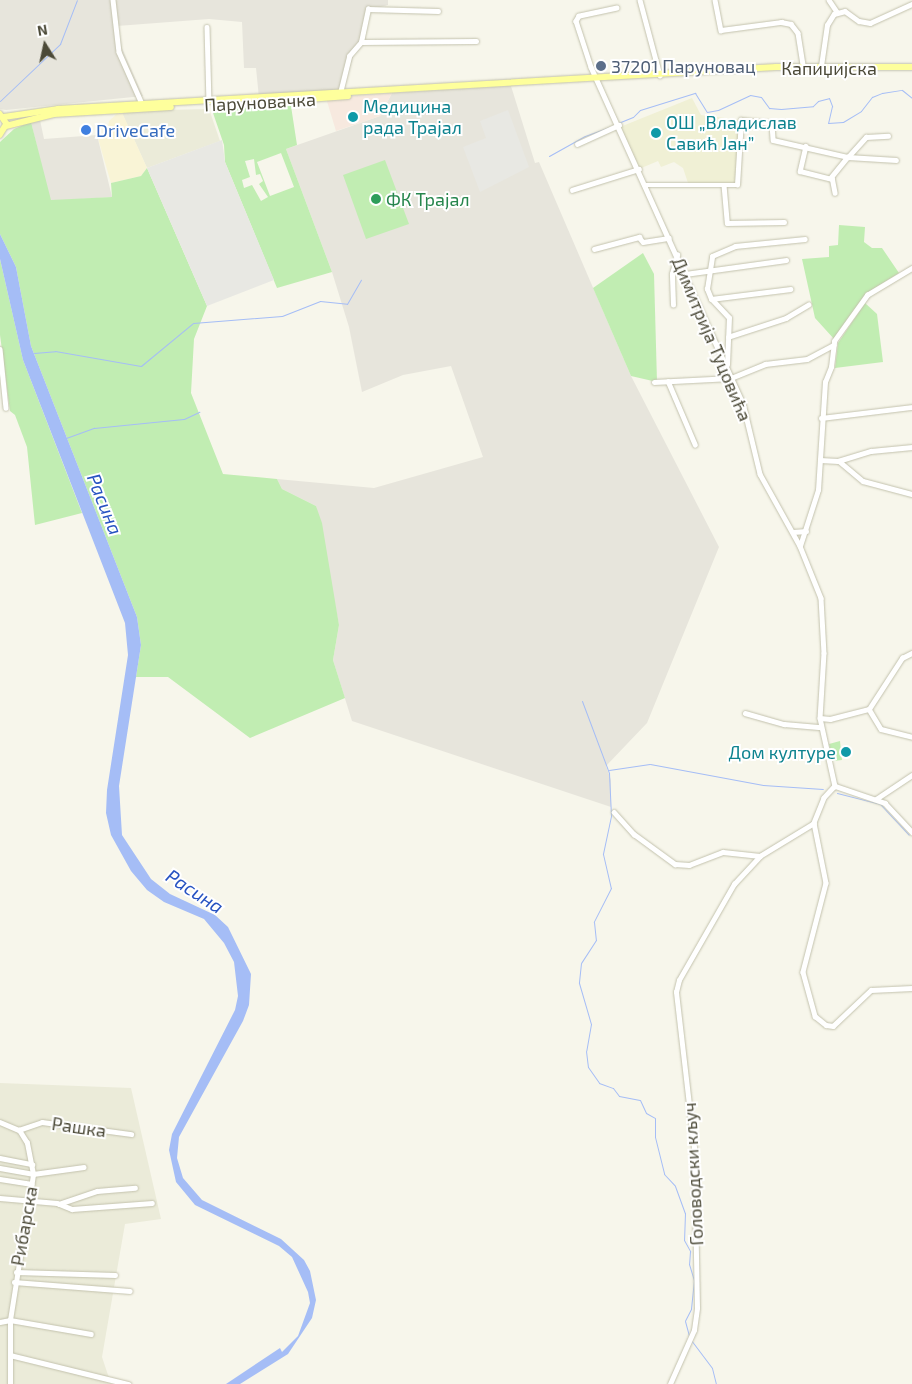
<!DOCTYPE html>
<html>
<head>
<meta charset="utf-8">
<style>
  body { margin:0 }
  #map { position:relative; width:912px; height:1384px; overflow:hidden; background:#f7f6eb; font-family:"Exo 2",sans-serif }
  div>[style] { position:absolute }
  .residential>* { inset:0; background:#ebebd9 }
  .commercial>* { inset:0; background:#f9f4d6 }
  .industrial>* { inset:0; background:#e7e5dc }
  .education>* { inset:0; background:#f0f0d5 }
  .medical>* { inset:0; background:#f7e9df }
  .green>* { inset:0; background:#c1edb2 }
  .parking>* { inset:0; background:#e8e8e3 }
  .water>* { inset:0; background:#a5bdf6 }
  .stream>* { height:1px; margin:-0.5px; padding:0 0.5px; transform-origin:0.5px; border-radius:0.5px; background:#a5bdf6 }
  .roads { filter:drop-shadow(0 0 1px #c3c2ad) drop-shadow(0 0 1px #c3c2ad) }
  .minor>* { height:4.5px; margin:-2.25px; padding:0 2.25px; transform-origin:2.25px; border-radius:2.25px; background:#fff }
  .major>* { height:5.5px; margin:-2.75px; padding:0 2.75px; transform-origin:2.75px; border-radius:2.75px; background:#feff9c }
  .dots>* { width:14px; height:14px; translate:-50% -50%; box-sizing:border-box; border:2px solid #fff; border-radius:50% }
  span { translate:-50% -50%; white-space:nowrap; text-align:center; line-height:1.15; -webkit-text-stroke:4px #fff; paint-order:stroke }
  .service-label { font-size:18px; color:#4e5e75 }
  .left { translate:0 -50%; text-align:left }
  .street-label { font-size:18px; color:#4c4a38 }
  .culture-label { font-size:18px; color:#0d838f }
  .right { translate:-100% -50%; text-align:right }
  .shop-label { font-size:18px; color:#366cbe }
  .leisure-label { font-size:18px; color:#27864d }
  .water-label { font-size:19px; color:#2753c2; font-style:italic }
  .north { position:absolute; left:20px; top:20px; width:50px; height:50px; -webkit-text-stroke:4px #fff; paint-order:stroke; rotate:350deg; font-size:14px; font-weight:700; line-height:20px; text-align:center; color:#4c4a38 }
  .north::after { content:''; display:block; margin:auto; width:18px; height:22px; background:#4c4a38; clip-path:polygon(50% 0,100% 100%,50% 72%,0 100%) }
</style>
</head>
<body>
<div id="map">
  <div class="residential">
    <div style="clip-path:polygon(209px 109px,220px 141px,147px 168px,121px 111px)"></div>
    <div style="clip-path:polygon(0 1083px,131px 1088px,161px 1219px,125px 1224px,102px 1357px,111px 1384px,0 1384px)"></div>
  </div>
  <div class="commercial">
    <div style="clip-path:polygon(121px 110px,147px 168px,141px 176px,111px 183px,97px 135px,107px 133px,109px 121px)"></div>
  </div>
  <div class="industrial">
    <div style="clip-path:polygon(0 0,388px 0,388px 5px,369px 10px,365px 41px,357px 44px,342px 93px,259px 98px,256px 68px,244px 68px,242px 22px,209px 19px,117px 26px,122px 48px,143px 96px,6px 110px,0 109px)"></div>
    <div style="clip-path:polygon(511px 86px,535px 163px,539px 162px,631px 376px,719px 547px,647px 723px,606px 766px,611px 780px,611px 807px,352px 721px,333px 660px,339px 625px,316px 506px,282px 489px,277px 479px,374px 488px,483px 457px,451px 366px,403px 375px,362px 392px,349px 327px,332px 272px,286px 149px,380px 116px,392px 93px)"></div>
    <div style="clip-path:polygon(40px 120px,44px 139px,97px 135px,112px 197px,50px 201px,31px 122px)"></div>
  </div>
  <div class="education">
    <div style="clip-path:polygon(692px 98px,701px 115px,741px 120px,737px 185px,689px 186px,683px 168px,674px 162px,661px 167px,658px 161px,639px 169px,620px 127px)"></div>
  </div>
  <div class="medical">
    <div style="clip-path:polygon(392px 93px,380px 116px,336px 131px,326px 98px)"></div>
  </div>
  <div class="green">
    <div style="clip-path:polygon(evenodd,291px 106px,297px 145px,286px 149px,332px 272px,277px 288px,225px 162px,224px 145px,212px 110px,291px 106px,281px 153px,294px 187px,270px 196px,257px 162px,281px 153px,291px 106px,254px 159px,256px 175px,260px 174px,263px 181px,259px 184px,268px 197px,261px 201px,252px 185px,244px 188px,242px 180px,250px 177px,245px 161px,254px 159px)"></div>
    <div style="clip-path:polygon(31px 122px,51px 200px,112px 197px,111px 183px,141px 176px,147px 168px,207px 306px,194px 339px,191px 393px,223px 474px,277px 479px,282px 489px,316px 506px,322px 523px,339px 625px,333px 660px,345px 698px,250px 738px,168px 677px,136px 677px,141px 645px,137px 617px,31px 346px,16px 267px,0 234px,0 142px,14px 129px)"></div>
    <div style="clip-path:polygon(385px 160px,409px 224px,366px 239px,343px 175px)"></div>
    <div style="clip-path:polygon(839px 225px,865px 227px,864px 242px,872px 248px,882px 248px,899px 273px,867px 293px,834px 339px,815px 318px,802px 259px,829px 257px,829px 246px,838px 245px)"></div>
    <div style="clip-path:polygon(643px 253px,654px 274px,657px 382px,631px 376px,593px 288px)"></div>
    <div style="clip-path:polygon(0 259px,23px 360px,82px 513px,35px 525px,27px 447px,15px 415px,10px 411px,0 335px)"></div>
    <div style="clip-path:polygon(865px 303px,877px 314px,883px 362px,835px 368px,838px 343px)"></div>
    <div style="clip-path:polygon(840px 741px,842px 760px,833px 761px,829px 744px)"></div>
  </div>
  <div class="parking">
    <div style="clip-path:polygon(508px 110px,529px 167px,480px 192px,463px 147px,486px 138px,480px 121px)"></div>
    <div style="clip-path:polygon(222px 140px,225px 162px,274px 280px,207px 306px,147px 168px)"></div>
  </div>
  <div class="water">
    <div style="clip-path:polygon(0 234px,16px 267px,31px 346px,137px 617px,141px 645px,119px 786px,122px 835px,151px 879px,170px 894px,215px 915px,228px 927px,251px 974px,249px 1005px,243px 1021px,179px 1137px,177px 1158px,183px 1178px,202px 1200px,281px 1239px,304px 1260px,310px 1271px,316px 1300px,312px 1318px,288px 1354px,240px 1384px,226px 1384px,280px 1348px,282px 1352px,298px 1336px,310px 1303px,308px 1292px,292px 1257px,279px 1246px,195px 1205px,176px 1182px,169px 1150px,172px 1134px,235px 1010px,238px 996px,234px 962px,224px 943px,204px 919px,164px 902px,147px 890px,131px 871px,111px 835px,106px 813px,107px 790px,128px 655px,125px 623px,23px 360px,0 259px)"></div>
  </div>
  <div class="stream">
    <div style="left:0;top:101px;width:83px;rotate:-43.5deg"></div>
    <div style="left:60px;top:44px;width:47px;rotate:-68.9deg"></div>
    <div style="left:618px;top:123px;width:16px;rotate:-22deg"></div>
    <div style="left:633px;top:117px;width:10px;rotate:-45deg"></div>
    <div style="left:640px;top:110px;width:58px;rotate:-17.2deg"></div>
    <div style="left:695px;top:93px;width:22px;rotate:58deg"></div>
    <div style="left:707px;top:112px;width:11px;rotate:-10deg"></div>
    <div style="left:718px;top:110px;width:35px;rotate:-25deg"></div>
    <div style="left:750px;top:95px;width:11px;rotate:10deg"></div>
    <div style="left:761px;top:97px;width:14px;rotate:54deg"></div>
    <div style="left:769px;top:108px;width:12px;rotate:5deg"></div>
    <div style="left:781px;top:109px;width:32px;rotate:-5deg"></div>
    <div style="left:813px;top:106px;width:7px;rotate:-45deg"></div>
    <div style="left:818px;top:101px;width:11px;rotate:-15deg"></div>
    <div style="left:829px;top:98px;width:9px;rotate:69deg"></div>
    <div style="left:832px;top:106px;width:17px;rotate:103deg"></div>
    <div style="left:828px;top:123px;width:15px;rotate:-4deg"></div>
    <div style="left:843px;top:122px;width:21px;rotate:-31deg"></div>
    <div style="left:861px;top:111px;width:18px;rotate:-52deg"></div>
    <div style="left:872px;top:97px;width:11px;rotate:-22deg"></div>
    <div style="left:882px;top:93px;width:20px;rotate:-9deg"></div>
    <div style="left:902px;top:90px;width:13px;rotate:39deg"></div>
    <div style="left:549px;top:156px;width:41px;rotate:-29.1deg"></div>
    <div style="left:585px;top:136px;width:27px;rotate:-20deg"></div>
    <div style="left:34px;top:353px;width:21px;rotate:-5deg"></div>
    <div style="left:55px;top:351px;width:87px;rotate:9.9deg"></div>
    <div style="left:141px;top:366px;width:67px;rotate:-39.6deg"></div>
    <div style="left:193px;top:323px;width:89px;rotate:-4.5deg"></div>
    <div style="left:282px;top:316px;width:41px;rotate:-21.5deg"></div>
    <div style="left:320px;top:301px;width:27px;rotate:6deg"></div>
    <div style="left:347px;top:304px;width:28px;rotate:-60deg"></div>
    <div style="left:66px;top:438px;width:30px;rotate:-20deg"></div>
    <div style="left:94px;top:428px;width:90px;rotate:-5.7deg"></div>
    <div style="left:184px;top:419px;width:17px;rotate:-25deg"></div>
    <div style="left:582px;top:701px;width:77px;rotate:69.4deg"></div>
    <div style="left:609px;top:773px;width:43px;rotate:87.3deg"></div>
    <div style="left:611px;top:816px;width:39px;rotate:102deg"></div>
    <div style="left:603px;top:854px;width:35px;rotate:77deg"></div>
    <div style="left:611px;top:888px;width:38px;rotate:117deg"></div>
    <div style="left:594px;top:922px;width:18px;rotate:84deg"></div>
    <div style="left:596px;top:940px;width:27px;rotate:123deg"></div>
    <div style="left:581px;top:963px;width:20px;rotate:96deg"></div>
    <div style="left:579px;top:983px;width:43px;rotate:73.7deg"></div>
    <div style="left:591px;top:1024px;width:27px;rotate:100deg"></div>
    <div style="left:586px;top:1051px;width:16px;rotate:83deg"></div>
    <div style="left:588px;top:1067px;width:19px;rotate:55deg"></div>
    <div style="left:599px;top:1083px;width:15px;rotate:20deg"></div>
    <div style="left:613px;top:1088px;width:10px;rotate:53deg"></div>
    <div style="left:619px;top:1096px;width:21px;rotate:11deg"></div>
    <div style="left:640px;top:1100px;width:14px;rotate:65deg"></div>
    <div style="left:646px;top:1113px;width:10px;rotate:29deg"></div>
    <div style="left:655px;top:1118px;width:19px;rotate:90deg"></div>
    <div style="left:655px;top:1137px;width:38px;rotate:76deg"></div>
    <div style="left:664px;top:1174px;width:16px;rotate:47deg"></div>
    <div style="left:675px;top:1186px;width:29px;rotate:70deg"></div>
    <div style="left:685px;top:1213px;width:27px;rotate:92deg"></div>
    <div style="left:684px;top:1240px;width:13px;rotate:61deg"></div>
    <div style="left:690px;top:1251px;width:13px;rotate:94deg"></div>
    <div style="left:689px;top:1264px;width:17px;rotate:73deg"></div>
    <div style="left:694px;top:1280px;width:29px;rotate:96deg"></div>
    <div style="left:691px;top:1309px;width:13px;rotate:117deg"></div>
    <div style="left:685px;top:1321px;width:16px;rotate:75deg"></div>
    <div style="left:609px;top:770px;width:41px;rotate:-8.3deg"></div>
    <div style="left:650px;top:764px;width:115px;rotate:10.5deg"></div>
    <div style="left:763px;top:785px;width:60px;rotate:3.8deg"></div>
    <div style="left:837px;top:793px;width:44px;rotate:14.3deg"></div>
    <div style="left:880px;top:804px;width:42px;rotate:46.9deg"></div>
    <div style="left:691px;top:1340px;width:35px;rotate:53deg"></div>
    <div style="left:712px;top:1368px;width:16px;rotate:76deg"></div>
  </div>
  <div class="roads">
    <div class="minor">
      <div style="left:113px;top:0;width:52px;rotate:83.4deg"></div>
      <div style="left:119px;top:52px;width:59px;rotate:66deg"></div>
      <div style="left:640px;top:0;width:78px;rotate:75.1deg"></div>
      <div style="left:715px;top:0;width:31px;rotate:79deg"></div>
      <div style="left:721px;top:30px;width:61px;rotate:-7.6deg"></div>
      <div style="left:781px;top:22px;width:10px;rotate:11deg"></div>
      <div style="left:791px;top:24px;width:11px;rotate:52deg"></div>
      <div style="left:798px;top:33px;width:33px;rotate:81deg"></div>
      <div style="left:829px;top:0;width:14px;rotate:56deg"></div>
      <div style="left:617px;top:8px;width:39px;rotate:168deg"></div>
      <div style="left:579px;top:16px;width:6px;rotate:121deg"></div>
      <div style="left:576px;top:21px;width:48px;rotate:71.9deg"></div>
      <div style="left:591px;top:67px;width:369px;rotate:65.7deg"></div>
      <div style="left:743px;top:403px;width:73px;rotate:76.5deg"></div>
      <div style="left:760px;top:474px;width:82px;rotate:60.9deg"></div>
      <div style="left:800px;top:546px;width:56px;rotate:68deg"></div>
      <div style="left:821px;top:598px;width:55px;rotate:86.9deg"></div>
      <div style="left:824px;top:653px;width:65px;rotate:93.5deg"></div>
      <div style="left:820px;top:718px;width:70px;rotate:77.6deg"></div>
      <div style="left:835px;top:786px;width:53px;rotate:18.8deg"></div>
      <div style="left:885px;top:803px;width:40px;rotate:47deg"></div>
      <div style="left:207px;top:27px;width:74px;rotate:88.5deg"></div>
      <div style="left:361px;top:42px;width:34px;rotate:-78deg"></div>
      <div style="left:368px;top:9px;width:70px;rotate:1.6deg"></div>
      <div style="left:821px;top:66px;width:41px;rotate:-81.7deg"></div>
      <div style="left:827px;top:25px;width:13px;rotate:-58deg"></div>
      <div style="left:834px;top:14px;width:11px;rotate:-15deg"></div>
      <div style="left:845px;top:11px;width:17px;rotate:36deg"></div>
      <div style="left:859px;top:21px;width:11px;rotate:10deg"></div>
      <div style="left:870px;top:23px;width:46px;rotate:-24.3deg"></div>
      <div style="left:340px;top:93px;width:38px;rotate:-76deg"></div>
      <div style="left:349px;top:56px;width:18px;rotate:-49deg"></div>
      <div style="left:361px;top:42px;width:115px;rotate:-0.5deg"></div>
      <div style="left:772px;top:124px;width:16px;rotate:86deg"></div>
      <div style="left:773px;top:140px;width:77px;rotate:12.8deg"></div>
      <div style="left:848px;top:157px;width:26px;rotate:129deg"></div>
      <div style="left:832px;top:177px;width:16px;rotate:79deg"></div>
      <div style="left:577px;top:144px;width:46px;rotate:-24.3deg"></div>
      <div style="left:806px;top:146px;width:26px;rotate:103deg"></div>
      <div style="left:800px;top:171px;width:33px;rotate:14deg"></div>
      <div style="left:848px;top:157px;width:27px;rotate:-48deg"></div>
      <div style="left:866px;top:137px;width:22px;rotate:-3deg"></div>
      <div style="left:848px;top:157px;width:48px;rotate:3.6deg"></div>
      <div style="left:646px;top:185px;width:91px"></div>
      <div style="left:737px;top:185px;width:65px;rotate:-86.5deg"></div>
      <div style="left:741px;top:120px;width:41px;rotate:5.6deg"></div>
      <div style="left:724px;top:185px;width:38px;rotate:85deg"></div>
      <div style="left:727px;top:223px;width:57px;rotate:-1deg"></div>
      <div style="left:572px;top:190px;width:70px;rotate:-17.4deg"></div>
      <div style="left:594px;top:249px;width:47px;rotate:-14.9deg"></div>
      <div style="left:639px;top:237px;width:6px;rotate:51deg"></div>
      <div style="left:643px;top:242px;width:26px;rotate:-9deg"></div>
      <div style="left:685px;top:274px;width:102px;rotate:-7.9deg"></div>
      <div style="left:711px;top:299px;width:80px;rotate:-7.2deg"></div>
      <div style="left:673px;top:305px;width:31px;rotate:-92deg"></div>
      <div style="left:672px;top:274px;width:20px;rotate:-75deg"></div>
      <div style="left:728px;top:337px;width:61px;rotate:-18.1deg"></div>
      <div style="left:786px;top:318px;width:26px;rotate:-31deg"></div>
      <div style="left:0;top:349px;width:59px;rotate:84.2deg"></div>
      <div style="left:727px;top:365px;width:47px;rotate:-87.6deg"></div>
      <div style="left:729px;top:318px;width:26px;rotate:-133deg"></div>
      <div style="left:711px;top:299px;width:11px;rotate:-112deg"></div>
      <div style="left:707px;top:289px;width:33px;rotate:-81deg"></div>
      <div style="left:712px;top:256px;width:25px;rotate:-23deg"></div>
      <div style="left:735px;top:246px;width:70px;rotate:-5.7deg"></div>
      <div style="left:668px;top:381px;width:69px;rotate:66.8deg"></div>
      <div style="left:654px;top:382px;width:77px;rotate:-3deg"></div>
      <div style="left:731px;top:378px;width:37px;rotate:-22deg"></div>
      <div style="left:765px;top:364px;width:42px;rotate:-6.8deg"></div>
      <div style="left:807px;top:359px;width:30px;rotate:-28deg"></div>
      <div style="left:821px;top:418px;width:92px;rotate:-6.9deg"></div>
      <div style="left:820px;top:460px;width:18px;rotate:3deg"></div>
      <div style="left:838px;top:461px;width:34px;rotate:-17deg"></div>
      <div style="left:871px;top:451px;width:41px;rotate:-5.6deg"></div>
      <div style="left:839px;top:461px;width:31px;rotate:40deg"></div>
      <div style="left:863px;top:481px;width:51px;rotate:14.9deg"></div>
      <div style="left:793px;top:532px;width:13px;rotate:-4deg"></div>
      <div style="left:800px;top:546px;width:59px;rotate:-72.2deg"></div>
      <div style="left:818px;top:490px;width:108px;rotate:-86.3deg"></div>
      <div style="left:825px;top:382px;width:16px;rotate:-68deg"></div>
      <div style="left:831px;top:367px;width:26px;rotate:-83deg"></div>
      <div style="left:834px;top:341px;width:57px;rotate:-54.3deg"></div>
      <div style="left:867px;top:295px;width:52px;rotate:-31deg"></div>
      <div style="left:869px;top:709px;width:23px;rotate:59deg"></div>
      <div style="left:881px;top:729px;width:32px;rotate:14deg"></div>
      <div style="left:745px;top:713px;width:41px;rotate:15.8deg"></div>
      <div style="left:784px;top:724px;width:37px;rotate:5deg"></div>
      <div style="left:820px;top:718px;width:10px;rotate:6deg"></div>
      <div style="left:830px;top:719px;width:40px;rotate:-14.4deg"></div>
      <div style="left:869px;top:709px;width:61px;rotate:-57.1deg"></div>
      <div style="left:902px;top:658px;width:11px;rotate:-27deg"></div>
      <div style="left:835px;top:786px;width:16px;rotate:133deg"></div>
      <div style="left:824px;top:798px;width:27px;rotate:112deg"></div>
      <div style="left:814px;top:823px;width:61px;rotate:78.7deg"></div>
      <div style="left:826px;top:883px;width:92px;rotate:104.5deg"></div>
      <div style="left:803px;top:972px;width:46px;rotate:74.7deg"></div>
      <div style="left:815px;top:1016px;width:14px;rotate:39deg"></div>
      <div style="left:826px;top:1025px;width:7px;rotate:8deg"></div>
      <div style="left:833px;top:1026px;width:52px;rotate:-43.5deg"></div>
      <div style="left:871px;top:990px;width:41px;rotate:-2.8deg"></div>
      <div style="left:876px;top:799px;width:43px;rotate:-33.7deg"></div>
      <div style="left:614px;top:812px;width:30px;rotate:48deg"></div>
      <div style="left:634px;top:834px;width:51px;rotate:36.2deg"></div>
      <div style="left:675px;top:864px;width:14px;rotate:4deg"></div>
      <div style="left:689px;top:865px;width:36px;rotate:-21deg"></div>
      <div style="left:723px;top:852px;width:37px;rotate:6deg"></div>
      <div style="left:0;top:1122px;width:21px;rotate:23deg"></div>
      <div style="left:19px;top:1130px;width:24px;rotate:-19deg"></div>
      <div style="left:42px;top:1122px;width:90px;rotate:7.7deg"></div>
      <div style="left:0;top:1158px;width:33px;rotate:11deg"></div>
      <div style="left:0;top:1168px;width:34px;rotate:10deg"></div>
      <div style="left:33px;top:1174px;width:51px;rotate:-7.8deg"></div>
      <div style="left:0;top:1179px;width:32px;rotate:9deg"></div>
      <div style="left:0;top:1198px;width:57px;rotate:5deg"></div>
      <div style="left:57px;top:1203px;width:16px;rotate:22deg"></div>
      <div style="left:72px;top:1209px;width:80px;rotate:-4.3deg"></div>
      <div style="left:59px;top:1204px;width:40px;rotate:-18.9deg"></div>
      <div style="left:97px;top:1191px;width:38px;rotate:-5deg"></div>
      <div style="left:16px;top:1272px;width:99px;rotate:1.7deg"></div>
      <div style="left:14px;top:1282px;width:116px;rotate:4.4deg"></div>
      <div style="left:0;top:1322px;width:10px;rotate:-11deg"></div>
      <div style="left:10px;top:1320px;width:82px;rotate:9.8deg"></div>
      <div style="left:10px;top:1355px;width:122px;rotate:13.8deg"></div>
      <div style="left:10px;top:1384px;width:64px;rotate:-90deg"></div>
      <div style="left:10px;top:1320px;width:148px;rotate:-81deg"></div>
      <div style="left:33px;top:1174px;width:32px;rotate:-101deg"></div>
      <div style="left:27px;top:1143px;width:15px;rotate:-122deg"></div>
      <div style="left:670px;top:1384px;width:59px;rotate:-66deg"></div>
      <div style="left:694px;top:1330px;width:22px;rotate:-82deg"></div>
      <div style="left:697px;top:1308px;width:160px;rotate:-91.1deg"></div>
      <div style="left:694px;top:1148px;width:157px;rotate:-96.6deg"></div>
      <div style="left:676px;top:992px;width:12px;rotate:-76deg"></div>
      <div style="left:679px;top:980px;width:111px;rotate:-60.2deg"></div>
      <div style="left:734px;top:884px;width:38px;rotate:-47deg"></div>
      <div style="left:760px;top:856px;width:63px;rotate:-31.4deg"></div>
    </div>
    <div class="major">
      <div style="left:308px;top:99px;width:40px;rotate:-4.3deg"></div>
      <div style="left:0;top:114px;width:12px;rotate:55deg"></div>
      <div style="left:7px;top:124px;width:13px;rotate:122deg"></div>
      <div style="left:4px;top:117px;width:55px;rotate:-8.4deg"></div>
      <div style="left:58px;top:109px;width:719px;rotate:-3.35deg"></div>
      <div style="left:776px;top:67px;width:136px"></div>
      <div style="left:6px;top:126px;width:49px;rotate:-14deg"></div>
      <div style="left:54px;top:114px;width:117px;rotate:-3.4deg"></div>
    </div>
  </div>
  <div class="dots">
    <div style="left:601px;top:66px;background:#5c6f8a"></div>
    <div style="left:353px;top:117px;background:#0f9aa8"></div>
    <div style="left:86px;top:130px;background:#3f7fe0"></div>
    <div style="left:656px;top:133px;background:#0f9aa8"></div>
    <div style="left:376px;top:199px;background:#2e9e5b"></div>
    <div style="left:846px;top:752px;background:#0f9aa8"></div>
  </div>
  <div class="service-label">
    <span class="left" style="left:611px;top:66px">37201 Паруновац</span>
  </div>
  <div class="street-label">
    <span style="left:829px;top:68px">Капиџијска</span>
    <span style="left:260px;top:102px;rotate:-3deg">Паруновачка</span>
    <span style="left:712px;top:339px;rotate:67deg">Димитрија Туцовића</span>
    <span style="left:79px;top:1127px;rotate:8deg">Рашка</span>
    <span style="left:693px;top:1174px;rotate:-93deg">Головодски кључ</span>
    <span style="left:24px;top:1226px;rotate:-80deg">Рибарска</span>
  </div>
  <div class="culture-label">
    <span class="left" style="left:363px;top:117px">Медицина<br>рада Трајал</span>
    <span class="left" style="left:666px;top:133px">ОШ „Владислав<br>Савић Јан”</span>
    <span class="right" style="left:836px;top:752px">Дом културе</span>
  </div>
  <div class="shop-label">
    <span class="left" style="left:96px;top:130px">DriveCafe</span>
  </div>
  <div class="leisure-label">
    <span class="left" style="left:386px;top:199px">ФК Трајал</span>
  </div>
  <div class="water-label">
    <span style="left:105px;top:504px;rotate:68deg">Расина</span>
    <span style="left:195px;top:891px;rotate:33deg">Расина</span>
  </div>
  <div class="north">N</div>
</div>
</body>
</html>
